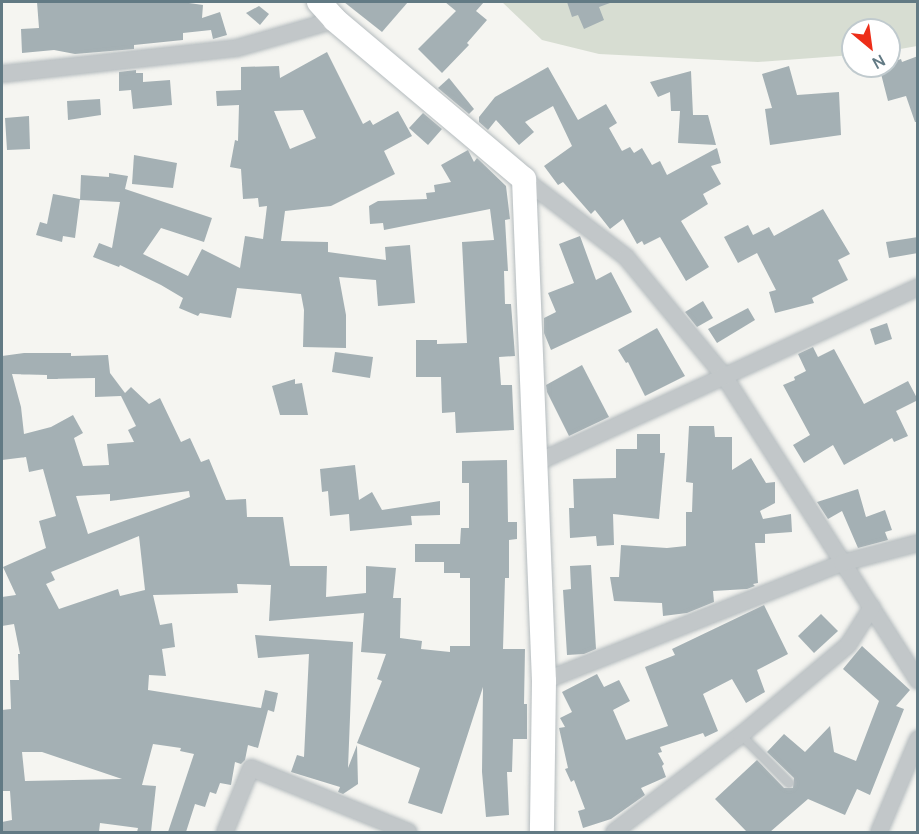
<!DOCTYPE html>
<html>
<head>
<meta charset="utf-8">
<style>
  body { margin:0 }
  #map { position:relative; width:919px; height:834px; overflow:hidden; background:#f5f5f1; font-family:Manrope,sans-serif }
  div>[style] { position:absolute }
  .green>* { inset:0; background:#d7ddd2 }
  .building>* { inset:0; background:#a4b0b4 }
  .roads { filter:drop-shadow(0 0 2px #b4bbbe) drop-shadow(0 0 2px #b4bbbe) }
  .lane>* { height:8px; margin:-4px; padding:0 4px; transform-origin:4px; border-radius:4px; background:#c2c7c9 }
  .street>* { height:16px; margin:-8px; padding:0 8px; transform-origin:8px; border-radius:8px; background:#c2c7c9 }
  .secondary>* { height:24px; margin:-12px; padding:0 12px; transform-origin:12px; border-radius:12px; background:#fff }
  span { translate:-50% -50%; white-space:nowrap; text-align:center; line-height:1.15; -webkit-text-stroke:6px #fff; paint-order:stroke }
  .frame { position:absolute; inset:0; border:3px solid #627a84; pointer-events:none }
  .north { position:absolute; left:841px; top:18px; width:60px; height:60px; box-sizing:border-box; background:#fff; border:2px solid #c0cace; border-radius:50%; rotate:151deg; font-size:16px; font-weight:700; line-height:24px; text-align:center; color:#627a84 }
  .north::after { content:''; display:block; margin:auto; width:21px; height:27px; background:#ed2e19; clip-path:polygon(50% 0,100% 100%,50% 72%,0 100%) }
</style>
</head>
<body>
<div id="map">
  <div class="green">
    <div style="clip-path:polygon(502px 2px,917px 2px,917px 46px,889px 51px,889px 30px,853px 30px,853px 55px,758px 62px,599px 54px,542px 40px)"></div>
  </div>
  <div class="building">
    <div style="clip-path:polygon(37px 2px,182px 2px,203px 5px,202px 18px,220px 12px,227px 35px,213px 39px,211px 30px,183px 33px,183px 40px,134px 45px,134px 49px,75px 54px,54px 50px,22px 53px,21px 29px,39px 28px)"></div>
    <div style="clip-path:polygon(344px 2px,408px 2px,382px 32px)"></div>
    <div style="clip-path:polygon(445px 2px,484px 2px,476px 11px,487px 20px,467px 43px,469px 45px,442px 73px,418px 49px,456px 11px)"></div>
    <div style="clip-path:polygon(567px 2px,610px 2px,610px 3px,599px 7px,604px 20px,584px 29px,578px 15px,572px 17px)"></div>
    <div style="clip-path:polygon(259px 6px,269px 14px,260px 25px,246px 13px)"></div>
    <div style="clip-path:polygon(evenodd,327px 52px,363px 124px,370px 120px,373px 125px,398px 111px,412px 136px,384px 151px,395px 174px,331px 206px,285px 211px,281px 241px,328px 242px,328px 252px,386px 260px,385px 247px,410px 245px,415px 303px,378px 306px,376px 280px,339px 277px,346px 315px,346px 348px,303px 347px,304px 310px,301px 294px,237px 288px,231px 318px,200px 313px,198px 316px,179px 308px,183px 298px,161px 285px,120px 265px,119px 267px,93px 257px,99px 243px,112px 248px,120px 202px,80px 200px,81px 175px,109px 177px,109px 173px,128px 176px,125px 189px,212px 218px,204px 242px,161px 228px,143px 254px,188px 276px,202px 249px,240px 268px,245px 236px,263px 239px,267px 206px,259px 207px,258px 198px,243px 199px,241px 169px,230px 167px,235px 140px,238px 141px,239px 105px,217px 106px,216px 91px,241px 90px,241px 67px,279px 66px,280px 78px,327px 52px,303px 110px,316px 138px,290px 149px,274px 111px,303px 110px)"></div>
    <div style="clip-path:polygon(918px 56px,918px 122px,915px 122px,906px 96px,888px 101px,879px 66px,889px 66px,889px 63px,901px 59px,902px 62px)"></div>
    <div style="clip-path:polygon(789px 66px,797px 95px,839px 92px,841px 135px,770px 145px,765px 109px,772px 108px,762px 74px)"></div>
    <div style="clip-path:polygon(548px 67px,578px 120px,606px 104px,617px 123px,609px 128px,622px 151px,630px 147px,634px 153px,642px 148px,652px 165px,660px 161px,667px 175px,717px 148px,721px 163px,711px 166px,721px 184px,703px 194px,708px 204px,681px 221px,709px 267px,686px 281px,660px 237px,644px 245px,642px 241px,637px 244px,623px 219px,610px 229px,595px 210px,591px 214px,563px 182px,558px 185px,544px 166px,572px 146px,553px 106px,525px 122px,534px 132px,519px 145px,496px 120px,488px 130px,479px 122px,479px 117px,495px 97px)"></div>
    <div style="clip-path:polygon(136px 70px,136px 73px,143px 73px,143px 82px,170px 80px,172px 105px,133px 109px,131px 90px,119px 91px,119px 72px)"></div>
    <div style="clip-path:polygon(691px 71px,693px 115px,708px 115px,716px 145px,678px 143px,680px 111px,671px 111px,670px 92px,658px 97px,650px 82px)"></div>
    <div style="clip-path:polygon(449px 78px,474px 109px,469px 114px,438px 88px)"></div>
    <div style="clip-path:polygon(100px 99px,101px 115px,68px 120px,67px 101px)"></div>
    <div style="clip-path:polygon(423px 113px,442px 129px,428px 145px,409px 128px)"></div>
    <div style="clip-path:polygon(29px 116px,30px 149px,7px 150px,5px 118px)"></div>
    <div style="clip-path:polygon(468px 150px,474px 162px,477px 158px,506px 186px,510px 219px,505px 220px,508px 271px,504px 271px,505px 304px,511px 304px,515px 356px,499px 357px,501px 385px,512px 385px,514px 430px,456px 433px,455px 412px,442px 413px,441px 377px,416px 377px,416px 340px,437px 340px,437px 344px,467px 343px,462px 242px,494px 240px,490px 209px,384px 230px,383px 223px,370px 224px,369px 206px,378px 201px,427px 199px,426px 193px,435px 192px,434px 185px,451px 182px,441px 165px)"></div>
    <div style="clip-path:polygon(134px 155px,177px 163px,173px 188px,132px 184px)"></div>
    <div style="clip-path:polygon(53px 194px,80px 199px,75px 238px,63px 236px,62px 242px,36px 235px,40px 222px,47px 224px)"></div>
    <div style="clip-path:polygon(823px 209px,850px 254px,838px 260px,848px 280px,812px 298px,814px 303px,775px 313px,769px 292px,776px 290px,757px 253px,738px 263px,724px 237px,748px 225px,753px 235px,769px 227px,774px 236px)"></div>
    <div style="clip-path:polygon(580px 236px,596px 280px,611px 272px,632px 312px,551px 350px,544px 333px,544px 318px,556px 312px,548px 293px,574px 283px,559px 244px)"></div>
    <div style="clip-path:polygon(918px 237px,918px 253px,889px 258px,886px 242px)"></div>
    <div style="clip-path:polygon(703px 301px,713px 318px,697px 327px,685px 312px)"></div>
    <div style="clip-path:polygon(748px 308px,755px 320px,717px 343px,708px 329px)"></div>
    <div style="clip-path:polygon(887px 323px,892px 339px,875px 345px,870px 329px)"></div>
    <div style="clip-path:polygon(657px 328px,685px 376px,645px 396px,628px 362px,626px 363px,618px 350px)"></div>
    <div style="clip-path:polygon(813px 347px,818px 357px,834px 349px,864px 404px,908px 381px,918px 400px,896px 411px,908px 436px,894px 442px,892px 438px,844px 465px,833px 445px,804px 463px,793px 445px,810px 435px,783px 385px,795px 380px,794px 377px,806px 371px,798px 354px)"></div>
    <div style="clip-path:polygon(335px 352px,373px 357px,370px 378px,332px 372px)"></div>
    <div style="clip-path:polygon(evenodd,24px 353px,71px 353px,71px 356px,108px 355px,110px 373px,125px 393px,131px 387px,149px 404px,160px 398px,181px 442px,190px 438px,201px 462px,209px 459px,226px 500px,246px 499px,247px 517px,283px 517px,290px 566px,327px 566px,326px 597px,366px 593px,366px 566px,396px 568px,393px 598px,401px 598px,400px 638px,422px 641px,421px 649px,450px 652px,450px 646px,470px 646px,470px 578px,460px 578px,460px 573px,444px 573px,444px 562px,415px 562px,415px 544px,460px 544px,461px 528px,469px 528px,469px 483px,462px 483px,462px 461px,507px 460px,508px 522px,517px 522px,517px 539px,509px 540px,509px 578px,505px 578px,503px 649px,525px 649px,524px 704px,527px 704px,527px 739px,513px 739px,512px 772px,507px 772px,509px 815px,486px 817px,482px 772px,483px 687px,442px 814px,408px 803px,420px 768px,357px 743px,382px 681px,377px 679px,386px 654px,361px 652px,364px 613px,269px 621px,271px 585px,237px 584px,238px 593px,153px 595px,160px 625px,172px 623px,175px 647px,162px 649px,166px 676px,149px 675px,148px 690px,261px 708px,265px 690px,278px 693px,274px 712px,268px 710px,258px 748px,248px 745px,245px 760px,241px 764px,235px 762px,231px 785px,220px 783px,216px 794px,210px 792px,205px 807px,195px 804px,186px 832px,168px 832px,194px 754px,180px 751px,181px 748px,153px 744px,142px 785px,156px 786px,151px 832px,137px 832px,138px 828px,100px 823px,99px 832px,2px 832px,2px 822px,12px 820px,10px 791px,2px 791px,2px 710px,11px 709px,10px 680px,19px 680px,18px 654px,20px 654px,14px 624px,2px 626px,2px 597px,16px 595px,3px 567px,46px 548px,39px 521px,56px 516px,43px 469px,29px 472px,26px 457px,2px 460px,2px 356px,24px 353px,12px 374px,47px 375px,47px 379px,95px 378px,95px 397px,121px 396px,136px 426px,128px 430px,134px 442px,107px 444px,109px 465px,83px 466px,74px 438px,83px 433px,73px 415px,51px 427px,24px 434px,21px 407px,12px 374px,24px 353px,189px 491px,190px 497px,88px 534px,76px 496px,110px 494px,110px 501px,189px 491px,24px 353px,139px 536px,145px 590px,120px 596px,118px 589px,59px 609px,46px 584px,55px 580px,51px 572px,139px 536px,24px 353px,22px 752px,42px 752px,122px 779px,25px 781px,22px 752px)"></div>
    <div style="clip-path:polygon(582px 365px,609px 417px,569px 436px,547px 392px,546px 385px)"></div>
    <div style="clip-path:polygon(295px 379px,295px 384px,302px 383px,308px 415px,280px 415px,272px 386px)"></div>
    <div style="clip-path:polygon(689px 426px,714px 426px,715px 437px,732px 437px,732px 470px,751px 458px,766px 483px,775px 482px,775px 503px,760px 511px,763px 519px,791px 514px,792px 532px,765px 534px,765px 543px,755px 543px,758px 583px,753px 584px,755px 586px,747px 589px,713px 591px,714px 602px,687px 613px,663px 616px,662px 603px,614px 601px,610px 577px,619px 577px,621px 545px,667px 548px,686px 546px,686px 512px,692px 512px,693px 483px,686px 482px)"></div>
    <div style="clip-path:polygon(637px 434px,660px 434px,660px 453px,665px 453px,659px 519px,613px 514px,614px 545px,597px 546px,596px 536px,570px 538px,569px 508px,574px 508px,573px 479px,616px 478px,616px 449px,637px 449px)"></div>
    <div style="clip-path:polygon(355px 465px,359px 500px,372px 492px,382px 510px,440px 501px,440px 515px,411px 516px,412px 525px,350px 531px,349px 514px,330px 516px,328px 491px,322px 492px,320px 469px)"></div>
    <div style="clip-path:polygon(858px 489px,866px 517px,885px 510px,892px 530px,885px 532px,888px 540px,858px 548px,842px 511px,828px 519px,817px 502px)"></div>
    <div style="clip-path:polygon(591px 565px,596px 649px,584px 654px,567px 655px,563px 590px,571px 589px,570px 566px)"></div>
    <div style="clip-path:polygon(764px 605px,788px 654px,757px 670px,765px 692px,746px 703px,732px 679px,703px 694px,718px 731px,705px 737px,703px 733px,660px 747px,662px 752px,658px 753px,664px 764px,662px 766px,666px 777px,641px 788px,645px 795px,611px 819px,583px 828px,578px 811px,585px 809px,574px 780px,571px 782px,565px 769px,568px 768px,559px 728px,565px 727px,560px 718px,572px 712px,562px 692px,597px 674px,604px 687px,619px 680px,630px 701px,613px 710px,626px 740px,668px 726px,645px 667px,675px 655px,672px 649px)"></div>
    <div style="clip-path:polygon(821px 614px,838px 631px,814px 653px,798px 636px)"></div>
    <div style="clip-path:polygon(255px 635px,353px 642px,348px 768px,357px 745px,358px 784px,343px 794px,338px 792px,340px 787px,291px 772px,297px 755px,304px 757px,309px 654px,258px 658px)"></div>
    <div style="clip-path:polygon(862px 646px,910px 690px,896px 706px,904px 709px,870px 795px,857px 789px,845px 815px,808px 799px,770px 832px,747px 832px,715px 799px,757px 760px,784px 788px,793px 788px,794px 778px,767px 752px,784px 734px,805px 752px,830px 726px,834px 752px,856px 761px,879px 701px,843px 669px)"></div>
  </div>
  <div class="roads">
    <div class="lane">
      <div style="left:741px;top:735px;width:68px;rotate:45deg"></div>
    </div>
    <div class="street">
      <div style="left:2px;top:74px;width:236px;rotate:-6.3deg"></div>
      <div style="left:237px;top:48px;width:102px;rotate:-15.9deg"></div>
      <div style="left:524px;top:179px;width:128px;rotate:37.4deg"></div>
      <div style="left:626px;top:257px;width:154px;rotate:50.5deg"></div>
      <div style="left:724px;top:376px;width:361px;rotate:57.5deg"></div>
      <div style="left:536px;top:463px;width:421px;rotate:-24.7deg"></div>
      <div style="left:544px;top:681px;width:321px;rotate:-21.6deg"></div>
      <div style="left:842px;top:563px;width:79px;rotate:-14.7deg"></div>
      <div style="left:225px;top:832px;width:69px;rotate:-67.9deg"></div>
      <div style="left:251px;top:768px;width:170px;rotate:22.1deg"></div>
      <div style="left:614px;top:832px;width:160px;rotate:-37.4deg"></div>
      <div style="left:741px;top:735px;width:140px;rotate:-40.1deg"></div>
      <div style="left:848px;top:645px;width:45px;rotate:-57.7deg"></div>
      <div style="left:879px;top:832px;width:101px;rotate:-67.2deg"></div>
    </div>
    <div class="secondary">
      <div style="left:319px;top:2px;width:24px;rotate:48deg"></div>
      <div style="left:335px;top:20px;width:247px;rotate:40.1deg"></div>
      <div style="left:524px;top:179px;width:502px;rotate:87.72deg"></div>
      <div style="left:544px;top:681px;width:151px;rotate:90.8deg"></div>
    </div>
  </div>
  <div class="frame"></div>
  <div class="north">N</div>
</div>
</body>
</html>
